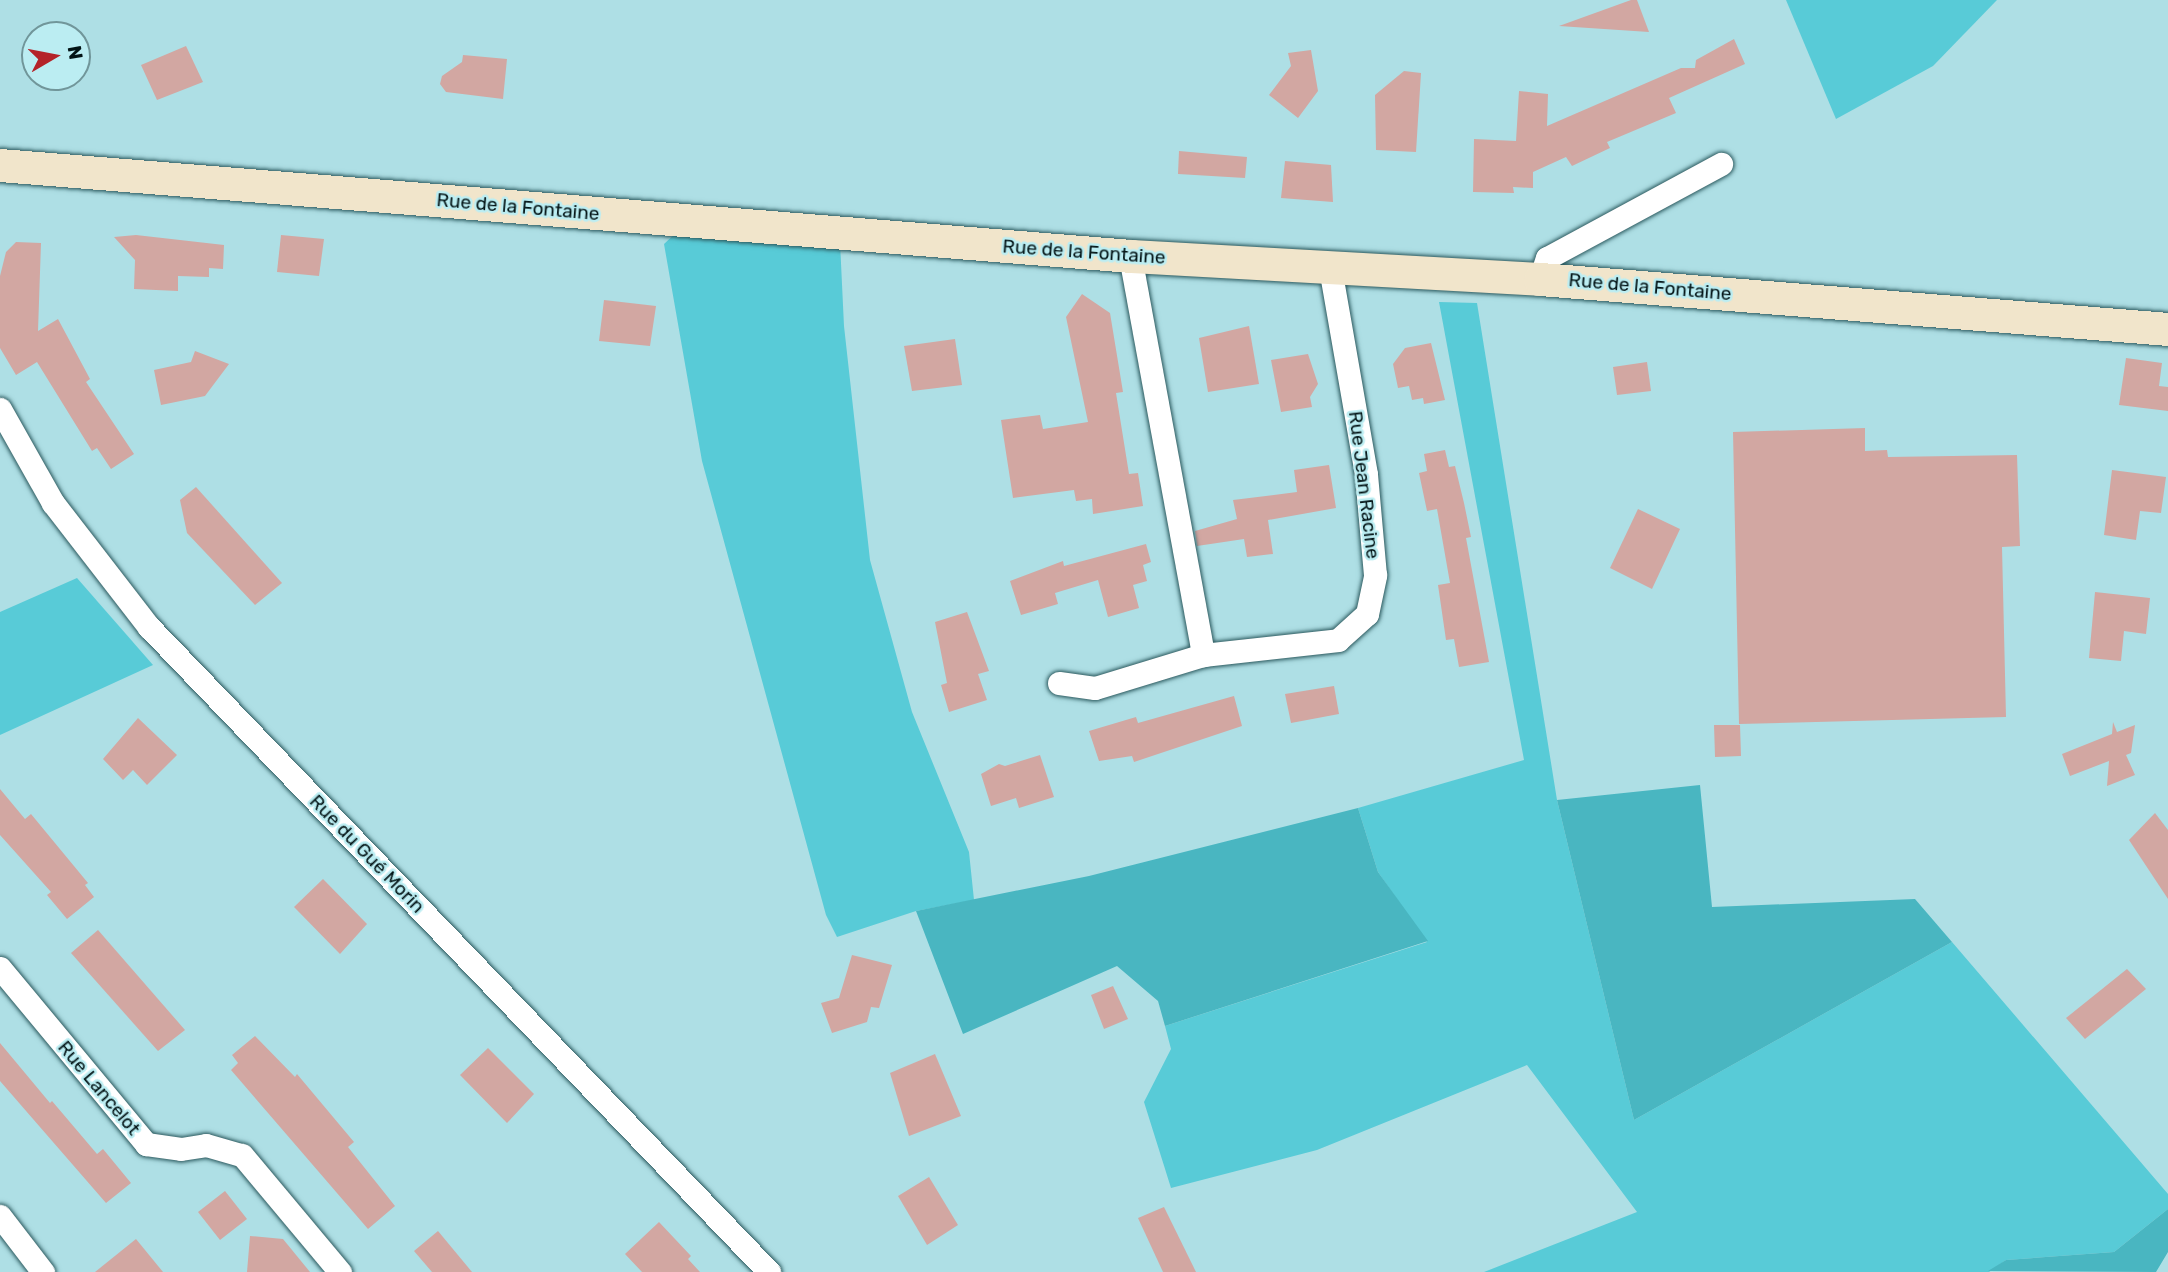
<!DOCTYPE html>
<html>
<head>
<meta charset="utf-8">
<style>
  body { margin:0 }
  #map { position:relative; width:2168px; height:1272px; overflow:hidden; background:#aedfe5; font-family:Rubik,sans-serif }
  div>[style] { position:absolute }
  .green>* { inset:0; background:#58cbd7 }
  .forest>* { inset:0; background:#49b6c1 }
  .building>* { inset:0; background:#d2a7a2 }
  .roads { filter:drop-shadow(0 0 2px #2b595e) drop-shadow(0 0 2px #2b595e) }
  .street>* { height:23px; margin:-11.5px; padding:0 11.5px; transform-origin:11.5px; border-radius:11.5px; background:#fff }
  .secondary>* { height:33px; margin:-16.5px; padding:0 16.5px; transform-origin:16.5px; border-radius:16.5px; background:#f1e5cb }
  span { translate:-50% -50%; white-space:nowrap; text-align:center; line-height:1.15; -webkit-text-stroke:5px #bbedf2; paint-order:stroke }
  .street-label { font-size:19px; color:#031416 }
  .north { position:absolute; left:21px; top:21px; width:70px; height:70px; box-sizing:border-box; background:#bbedf2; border:2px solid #71969a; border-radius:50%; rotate:80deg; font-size:19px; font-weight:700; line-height:28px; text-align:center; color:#031416 }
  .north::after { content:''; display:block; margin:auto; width:24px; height:32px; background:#b42329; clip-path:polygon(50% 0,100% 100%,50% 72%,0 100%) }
</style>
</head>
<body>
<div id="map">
  <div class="green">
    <div style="clip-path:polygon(1786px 0,1997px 0,1933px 66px,1836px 119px)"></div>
    <div style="clip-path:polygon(678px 231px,840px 242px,844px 326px,870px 560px,912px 712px,969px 852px,974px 900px,916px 911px,837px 937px,826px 915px,702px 461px,664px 244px)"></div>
    <div style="clip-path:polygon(1439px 302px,1477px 303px,1557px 800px,1634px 1120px,1952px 942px,2168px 1194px,2168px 1209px,2114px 1252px,2006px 1260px,1989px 1272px,1484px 1272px,1637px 1212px,1527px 1065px,1317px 1150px,1171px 1188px,1144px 1102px,1171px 1049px,1165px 1026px,1427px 942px,1378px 872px,1358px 808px,1524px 760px)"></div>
    <div style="clip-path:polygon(77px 578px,153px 665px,0 735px,0 612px)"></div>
  </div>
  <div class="forest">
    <div style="clip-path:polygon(1700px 785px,1712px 907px,1915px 899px,1952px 942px,1634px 1120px,1557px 800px)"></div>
    <div style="clip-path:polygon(1358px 808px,1378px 872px,1428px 941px,1165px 1026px,1158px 1001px,1117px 966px,963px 1034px,916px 911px,1089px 876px)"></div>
    <div style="clip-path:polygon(2168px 1209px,2168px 1252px,2156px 1272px,1988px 1271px,2006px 1260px,2114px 1252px)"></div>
  </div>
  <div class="building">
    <div style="clip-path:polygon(1631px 0,1637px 0,1649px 32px,1559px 26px)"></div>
    <div style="clip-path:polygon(1734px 39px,1745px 64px,1669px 98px,1676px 113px,1607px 142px,1610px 148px,1572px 166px,1566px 157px,1533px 172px,1533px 188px,1513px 187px,1514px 193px,1473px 192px,1474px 139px,1516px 141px,1519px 91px,1548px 94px,1547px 126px,1681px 68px,1695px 68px,1696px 60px)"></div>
    <div style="clip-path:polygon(186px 46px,203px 82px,157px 100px,141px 65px)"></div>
    <div style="clip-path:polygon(1311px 50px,1318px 91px,1298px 118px,1269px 95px,1291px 66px,1288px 53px)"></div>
    <div style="clip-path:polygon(463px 55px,507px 59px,503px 99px,446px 92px,440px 84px,442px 76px,462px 62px)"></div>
    <div style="clip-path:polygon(1404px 71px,1421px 73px,1416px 152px,1376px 150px,1375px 95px)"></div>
    <div style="clip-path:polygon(1179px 151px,1247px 157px,1245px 178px,1178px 174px)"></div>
    <div style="clip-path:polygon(1285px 161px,1331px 165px,1333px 202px,1281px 198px)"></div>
    <div style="clip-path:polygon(136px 235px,224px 245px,223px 269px,209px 268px,209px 277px,178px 276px,178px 291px,134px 289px,135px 260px,114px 237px)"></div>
    <div style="clip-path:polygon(281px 235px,324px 239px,319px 276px,277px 272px)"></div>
    <div style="clip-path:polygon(16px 242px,41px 243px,38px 331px,58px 319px,90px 379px,86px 382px,134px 454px,111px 469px,97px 448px,92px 451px,37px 362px,16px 375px,0 348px,0 276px,6px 252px)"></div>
    <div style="clip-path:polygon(1082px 294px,1110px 313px,1123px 392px,1116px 393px,1129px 474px,1138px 473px,1143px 506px,1093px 514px,1092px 499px,1076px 501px,1074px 490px,1013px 498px,1001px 420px,1040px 415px,1043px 429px,1088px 422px,1066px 317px)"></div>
    <div style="clip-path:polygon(604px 300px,656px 306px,650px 346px,599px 341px)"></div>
    <div style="clip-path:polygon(1249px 326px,1259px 384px,1208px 392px,1199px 338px)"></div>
    <div style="clip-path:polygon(955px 339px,962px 385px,912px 391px,904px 346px)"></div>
    <div style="clip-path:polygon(1431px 343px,1445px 400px,1424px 404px,1423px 398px,1412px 400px,1409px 386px,1398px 388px,1393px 364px,1405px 348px)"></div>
    <div style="clip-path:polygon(195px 351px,229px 364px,205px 396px,161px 405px,154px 370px,191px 362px)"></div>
    <div style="clip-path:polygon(1308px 354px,1318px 384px,1310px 397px,1312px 407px,1281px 412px,1271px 360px)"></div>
    <div style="clip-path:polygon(2126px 358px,2162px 363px,2159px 386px,2168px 387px,2168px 411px,2119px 405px)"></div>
    <div style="clip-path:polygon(1647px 362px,1651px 391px,1617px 395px,1613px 367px)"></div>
    <div style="clip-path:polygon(1865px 428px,1865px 451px,1887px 450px,1888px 457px,2017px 455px,2020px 546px,2002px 547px,2006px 717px,1739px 724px,1733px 432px)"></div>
    <div style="clip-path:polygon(1445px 450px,1449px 467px,1455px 466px,1464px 503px,1471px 537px,1466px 538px,1489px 662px,1459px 667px,1454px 639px,1446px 640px,1438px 585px,1450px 583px,1437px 509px,1427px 511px,1419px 473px,1427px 471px,1424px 454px)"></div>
    <div style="clip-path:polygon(1329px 465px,1336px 508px,1268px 520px,1273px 554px,1247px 557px,1244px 539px,1197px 546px,1195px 531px,1237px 519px,1233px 500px,1297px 492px,1294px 470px)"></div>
    <div style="clip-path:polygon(2112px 470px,2166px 477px,2161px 513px,2140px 511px,2136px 540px,2104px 535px)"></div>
    <div style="clip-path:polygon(196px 487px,282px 583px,255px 605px,187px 533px,180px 500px)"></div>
    <div style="clip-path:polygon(1638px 509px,1680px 529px,1652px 589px,1610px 568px)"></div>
    <div style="clip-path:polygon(1146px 544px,1151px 562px,1143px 565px,1147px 581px,1133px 585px,1139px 608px,1108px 617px,1098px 580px,1055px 593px,1058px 604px,1021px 615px,1010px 581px,1063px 561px,1064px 566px)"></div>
    <div style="clip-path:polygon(2095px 592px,2150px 598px,2146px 634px,2124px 631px,2121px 661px,2089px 658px)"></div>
    <div style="clip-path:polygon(967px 612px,989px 671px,978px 674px,987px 700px,949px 712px,941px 685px,947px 683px,935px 622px)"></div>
    <div style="clip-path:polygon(1334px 686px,1339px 714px,1291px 723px,1285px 694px)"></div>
    <div style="clip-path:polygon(1234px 696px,1242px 726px,1134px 762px,1132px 756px,1099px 761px,1089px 731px,1136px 717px,1138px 723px)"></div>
    <div style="clip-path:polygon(138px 718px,177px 755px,147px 785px,133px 770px,123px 780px,103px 759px)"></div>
    <div style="clip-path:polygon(2113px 722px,2117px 732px,2135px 725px,2131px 753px,2126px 755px,2135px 775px,2107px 786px,2109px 761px,2070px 776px,2062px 754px,2112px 734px)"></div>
    <div style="clip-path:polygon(1714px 725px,1740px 725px,1741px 756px,1715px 757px)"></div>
    <div style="clip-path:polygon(1040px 755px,1054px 797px,1019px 808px,1016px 798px,991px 806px,981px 774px,999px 764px,1005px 766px)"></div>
    <div style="clip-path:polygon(0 789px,25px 819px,31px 814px,88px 883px,85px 885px,94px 897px,67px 919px,47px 895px,51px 892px,0 835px)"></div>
    <div style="clip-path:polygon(2155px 813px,2168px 830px,2168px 899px,2129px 840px)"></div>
    <div style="clip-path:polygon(323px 879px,367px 924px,340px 954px,294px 907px)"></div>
    <div style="clip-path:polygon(98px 930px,185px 1030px,158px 1051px,71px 953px)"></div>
    <div style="clip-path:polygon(852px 955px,892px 965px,879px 1008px,871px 1007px,867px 1022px,832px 1033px,821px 1003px,839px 998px)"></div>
    <div style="clip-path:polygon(2127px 969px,2146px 989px,2085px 1039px,2066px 1018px)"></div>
    <div style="clip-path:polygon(1113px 986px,1128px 1019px,1104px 1029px,1091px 995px)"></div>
    <div style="clip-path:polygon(255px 1036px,295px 1077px,297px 1074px,354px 1142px,348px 1147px,395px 1206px,368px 1229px,231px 1070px,238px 1063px,232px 1055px)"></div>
    <div style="clip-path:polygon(0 1043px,50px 1103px,52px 1101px,97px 1154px,103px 1149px,131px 1183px,106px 1203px,0 1081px)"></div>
    <div style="clip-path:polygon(488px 1048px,534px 1094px,507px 1123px,460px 1075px)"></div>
    <div style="clip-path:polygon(935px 1054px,961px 1116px,909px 1136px,890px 1073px)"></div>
    <div style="clip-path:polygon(929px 1177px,958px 1225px,927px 1245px,898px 1196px)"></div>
    <div style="clip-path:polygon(225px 1191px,247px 1219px,220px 1240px,198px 1212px)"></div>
    <div style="clip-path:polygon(1164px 1207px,1196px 1272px,1163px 1272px,1138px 1218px)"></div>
    <div style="clip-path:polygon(659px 1222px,691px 1256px,688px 1259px,700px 1272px,642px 1272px,625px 1254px)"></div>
    <div style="clip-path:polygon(438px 1231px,472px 1272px,432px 1272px,414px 1251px)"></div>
    <div style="clip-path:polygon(250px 1236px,283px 1239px,310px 1272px,247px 1272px)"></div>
    <div style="clip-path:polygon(136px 1239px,163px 1272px,95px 1272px)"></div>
  </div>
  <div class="roads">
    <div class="street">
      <div style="left:1130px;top:256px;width:406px;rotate:79.6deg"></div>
      <div style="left:1540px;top:279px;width:22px;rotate:-72deg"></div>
      <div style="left:1547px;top:258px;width:198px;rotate:-28.4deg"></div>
      <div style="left:0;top:409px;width:108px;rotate:60.6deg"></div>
      <div style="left:53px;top:503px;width:157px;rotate:52.3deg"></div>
      <div style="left:149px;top:627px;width:895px;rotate:46.13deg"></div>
      <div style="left:1059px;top:683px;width:36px;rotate:8deg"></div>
      <div style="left:1095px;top:688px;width:113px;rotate:-17deg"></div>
      <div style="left:1203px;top:655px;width:136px;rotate:-6.3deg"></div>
      <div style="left:1338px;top:640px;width:39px;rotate:-42deg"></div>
      <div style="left:1367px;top:614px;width:40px;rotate:-78deg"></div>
      <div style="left:1375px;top:575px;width:101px;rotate:-95.1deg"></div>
      <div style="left:1366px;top:474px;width:210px;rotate:-99.9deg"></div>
      <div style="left:0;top:968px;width:229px;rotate:50.3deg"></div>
      <div style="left:146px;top:1144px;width:35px;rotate:8deg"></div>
      <div style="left:181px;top:1149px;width:25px;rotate:-9deg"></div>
      <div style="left:206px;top:1145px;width:37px;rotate:16deg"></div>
      <div style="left:242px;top:1155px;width:153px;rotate:50.1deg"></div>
      <div style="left:0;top:1216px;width:71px;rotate:52.5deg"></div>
    </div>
    <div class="secondary">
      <div style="left:0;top:165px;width:1134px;rotate:4.6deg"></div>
      <div style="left:1130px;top:256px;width:411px;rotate:3.2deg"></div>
      <div style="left:1540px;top:279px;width:630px;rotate:4.55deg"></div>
    </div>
  </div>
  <div class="street-label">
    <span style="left:518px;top:207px;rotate:5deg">Rue de la Fontaine</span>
    <span style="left:1084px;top:252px;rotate:4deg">Rue de la Fontaine</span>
    <span style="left:1650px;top:287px;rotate:5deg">Rue de la Fontaine</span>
    <span style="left:1364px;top:485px;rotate:83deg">Rue Jean Racine</span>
    <span style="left:367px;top:854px;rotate:46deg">Rue du Gué Morin</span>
    <span style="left:99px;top:1088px;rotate:50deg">Rue Lancelot</span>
  </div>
  <div class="north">N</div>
</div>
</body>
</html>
